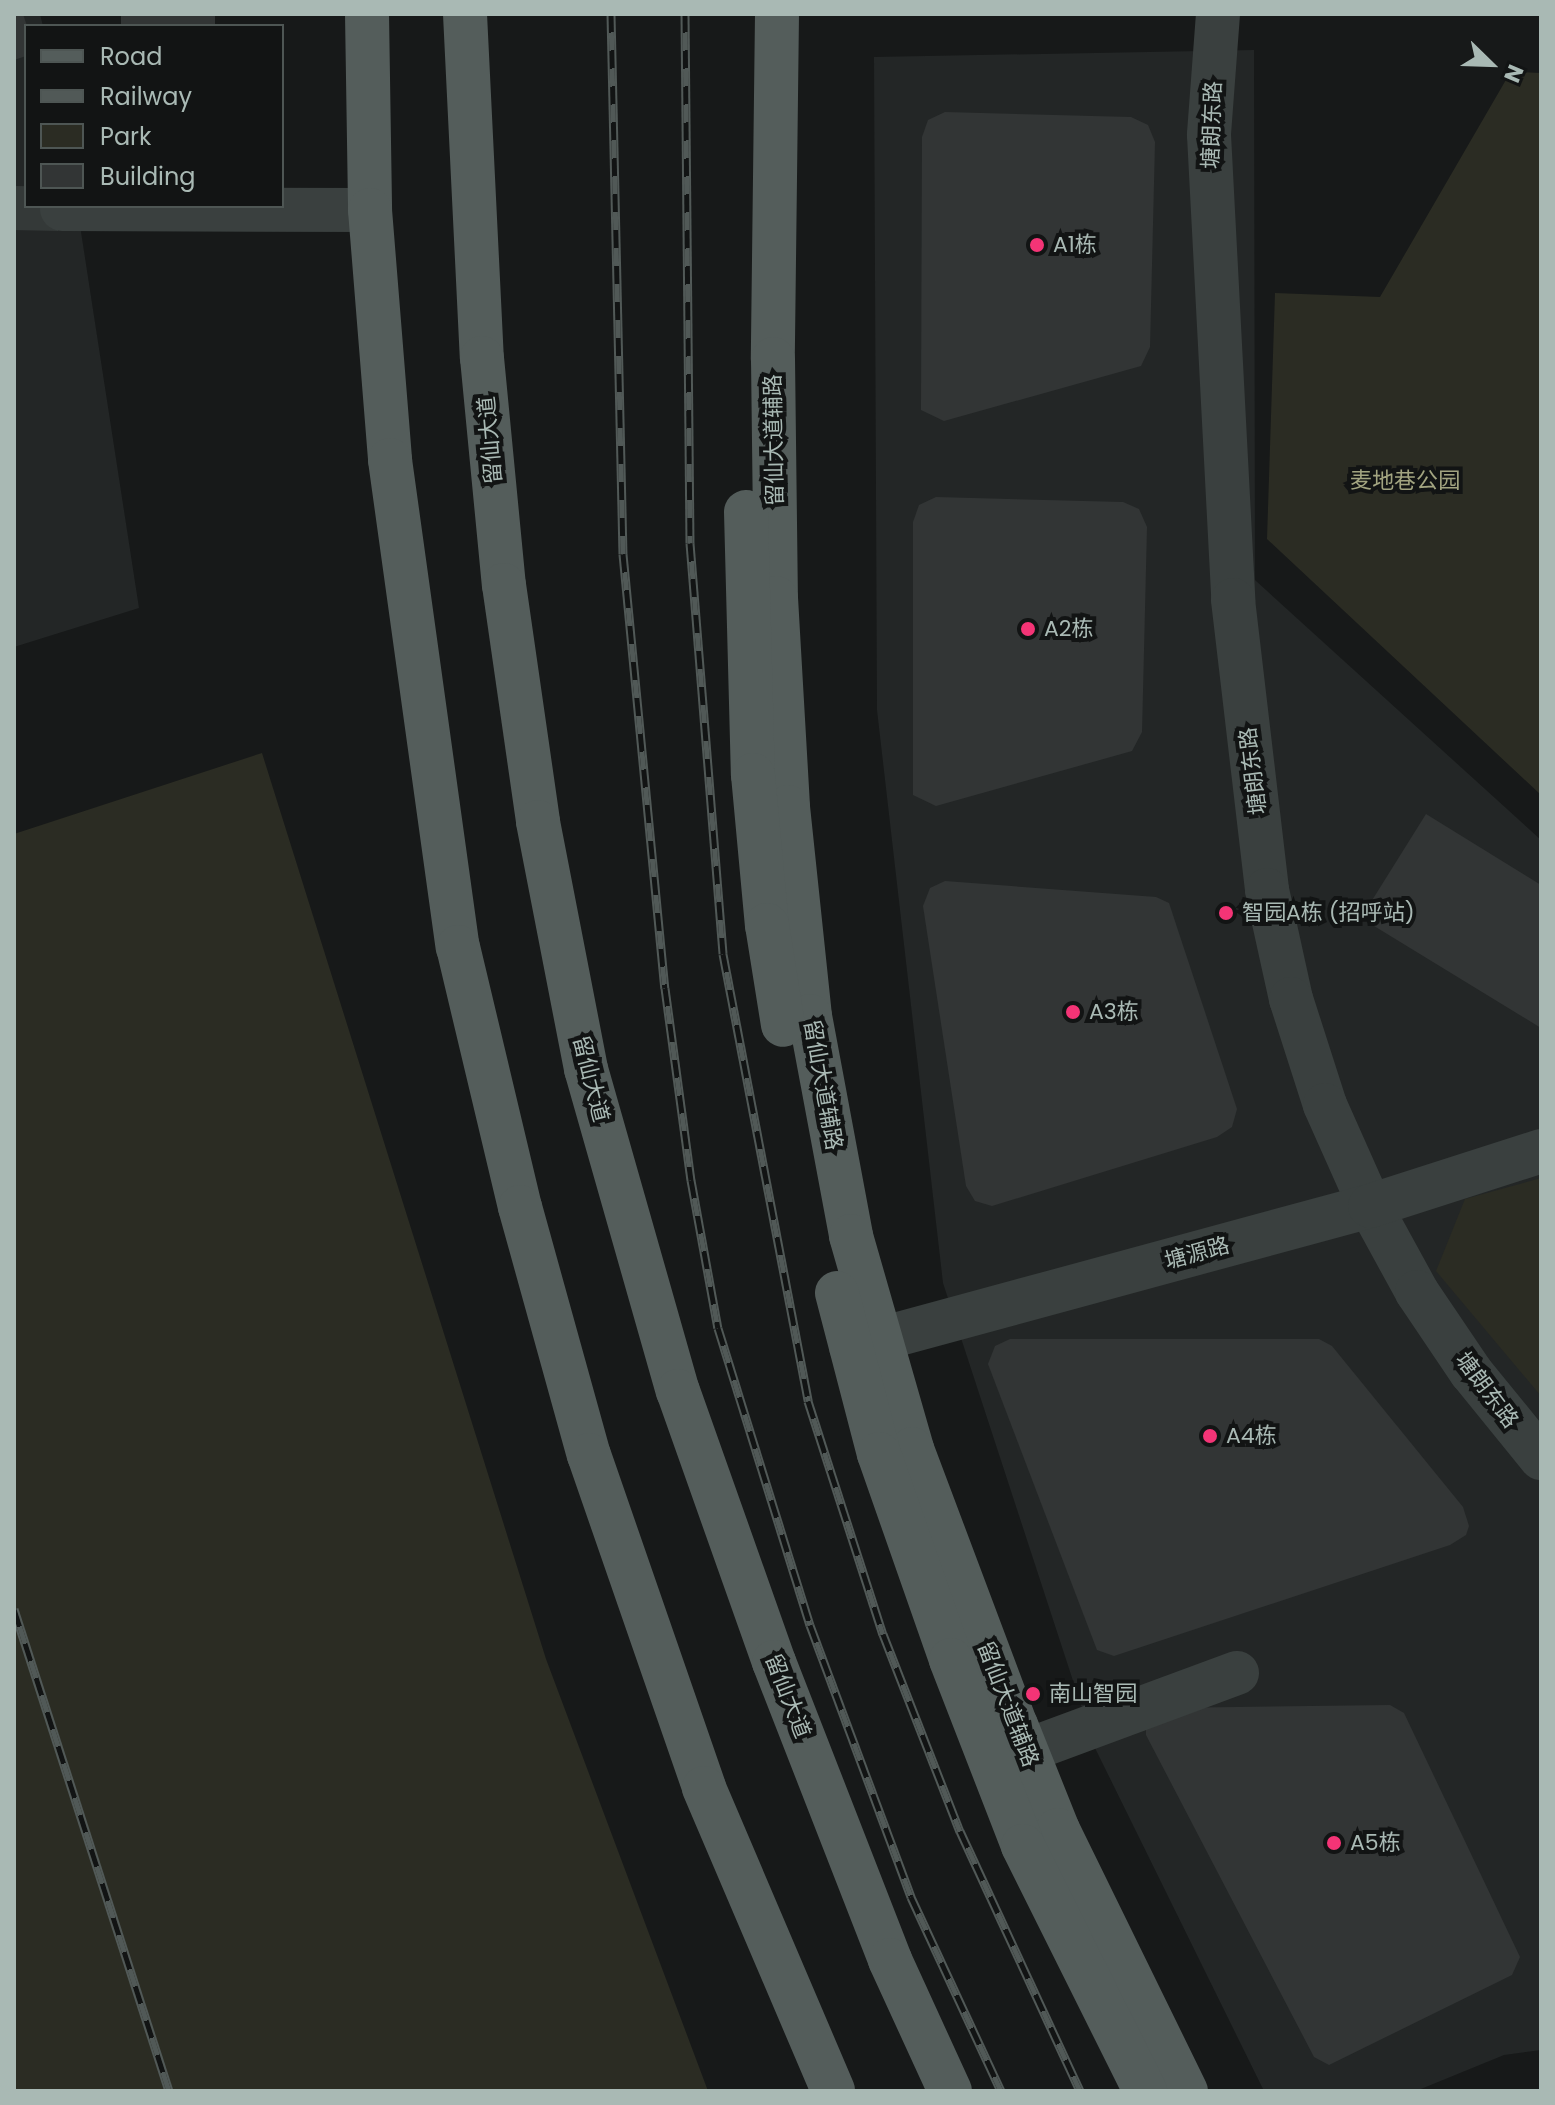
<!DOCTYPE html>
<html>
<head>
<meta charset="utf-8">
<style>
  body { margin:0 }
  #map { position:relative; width:1555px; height:2105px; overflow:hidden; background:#171919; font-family:Poppins,"Noto Sans SC",sans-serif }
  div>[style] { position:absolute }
  .built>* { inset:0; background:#232626 }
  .green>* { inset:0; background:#2b2c23 }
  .building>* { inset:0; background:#323535 }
  .minor-tunnel>* { height:44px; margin-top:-22px; transform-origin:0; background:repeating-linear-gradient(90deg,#343938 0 44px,transparent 0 66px) }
  .minor>* { height:44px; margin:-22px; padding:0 22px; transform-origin:22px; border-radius:22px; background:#3a403f }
  .major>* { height:44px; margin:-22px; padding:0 22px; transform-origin:22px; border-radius:22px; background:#545d5b }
  .rail>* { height:9px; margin-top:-4.5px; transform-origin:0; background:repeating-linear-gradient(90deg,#121414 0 18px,#515957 0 36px); box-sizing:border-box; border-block:2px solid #515957 }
  .dots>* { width:22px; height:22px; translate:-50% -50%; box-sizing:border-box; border:4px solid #121414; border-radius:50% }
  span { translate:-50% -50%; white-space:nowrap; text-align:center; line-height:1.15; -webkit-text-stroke:8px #121414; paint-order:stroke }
  .street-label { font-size:22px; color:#a9b9b4 }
  .poi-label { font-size:22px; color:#a9b9b4 }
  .left { translate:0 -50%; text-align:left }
  .park-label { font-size:22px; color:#a2a480 }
  .frame { position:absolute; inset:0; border:16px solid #a9b9b4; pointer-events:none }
  .legend { position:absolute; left:24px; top:24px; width:260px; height:184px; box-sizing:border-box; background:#121414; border:2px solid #4e5654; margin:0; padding:10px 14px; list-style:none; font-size:24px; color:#a9b9b4 }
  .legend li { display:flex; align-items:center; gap:16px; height:40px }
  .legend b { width:40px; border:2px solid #4e5654 }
  .north { position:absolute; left:1451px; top:24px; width:80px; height:80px; -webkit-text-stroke:6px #121414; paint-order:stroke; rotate:113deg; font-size:22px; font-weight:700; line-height:32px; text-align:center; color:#a9b9b4 }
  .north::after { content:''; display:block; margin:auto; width:28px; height:36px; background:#a9b9b4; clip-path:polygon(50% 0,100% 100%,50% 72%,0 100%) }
</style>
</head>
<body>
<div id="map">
  <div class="built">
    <div style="clip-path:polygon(14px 14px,40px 14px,43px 26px,26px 26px,26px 206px,77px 206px,139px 608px,14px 647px)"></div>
    <div style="clip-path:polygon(1254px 50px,1255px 580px,1541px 840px,1541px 2050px,1504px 2055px,1416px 2091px,1264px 2091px,1095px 1748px,943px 1283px,877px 710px,874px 57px)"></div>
  </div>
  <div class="green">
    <div style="clip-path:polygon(1514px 66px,1514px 72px,1541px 73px,1541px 795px,1267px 539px,1275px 293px,1380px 297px)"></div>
    <div style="clip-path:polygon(262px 753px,546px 1659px,708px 2091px,14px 2091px,14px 834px)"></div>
    <div style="clip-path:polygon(1541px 1178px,1541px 1396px,1436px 1271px,1465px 1199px)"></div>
  </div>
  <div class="building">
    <div style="clip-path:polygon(14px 14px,23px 14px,27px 26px,26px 56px,14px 60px)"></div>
    <div style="clip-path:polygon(121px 14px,215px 14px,215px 26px,121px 26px)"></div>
    <div style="clip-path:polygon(945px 112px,1131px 117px,1148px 125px,1155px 142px,1150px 347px,1141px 366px,944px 421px,921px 410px,922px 137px,928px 120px)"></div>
    <div style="clip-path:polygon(936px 497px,1123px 502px,1139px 509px,1147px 527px,1142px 732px,1132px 751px,936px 806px,913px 795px,913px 522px,919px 505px)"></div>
    <div style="clip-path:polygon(1426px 814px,1541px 885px,1541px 1028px,1361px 918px)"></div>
    <div style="clip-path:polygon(945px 881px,1156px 897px,1169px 903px,1237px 1109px,1232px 1127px,1217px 1137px,992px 1206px,975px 1201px,966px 1186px,923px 906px,930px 888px)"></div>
    <div style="clip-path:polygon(1319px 1339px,1332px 1346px,1463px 1507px,1469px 1526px,1466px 1535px,1450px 1545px,1114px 1656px,1097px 1650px,988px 1364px,995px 1346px,1010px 1339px)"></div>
    <div style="clip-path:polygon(1390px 1705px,1404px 1713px,1520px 1957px,1512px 1975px,1329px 2065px,1314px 2057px,1146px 1735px,1146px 1725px,1166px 1708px)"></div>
  </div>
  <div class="minor-tunnel">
    <div style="left:14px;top:208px;width:48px;rotate:1.2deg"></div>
  </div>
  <div class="minor">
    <div style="left:1218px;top:14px;width:121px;rotate:94.3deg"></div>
    <div style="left:1209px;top:135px;width:466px;rotate:87deg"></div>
    <div style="left:1233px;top:600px;width:292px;rotate:83.3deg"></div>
    <div style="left:1267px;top:890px;width:112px;rotate:77.6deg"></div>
    <div style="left:1291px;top:999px;width:111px;rotate:72.2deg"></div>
    <div style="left:1325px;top:1105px;width:111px;rotate:66deg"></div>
    <div style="left:1370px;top:1206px;width:98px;rotate:61.3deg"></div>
    <div style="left:1417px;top:1292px;width:97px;rotate:56deg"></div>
    <div style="left:1471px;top:1372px;width:111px;rotate:50.9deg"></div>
    <div style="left:62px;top:209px;width:308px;rotate:0.2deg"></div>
    <div style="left:851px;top:1347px;width:538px;rotate:-15.2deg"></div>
    <div style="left:1370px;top:1206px;width:180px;rotate:-17.8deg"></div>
    <div style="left:1026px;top:1751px;width:225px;rotate:-20.3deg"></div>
  </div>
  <div class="major">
    <div style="left:367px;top:14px;width:196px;rotate:89.1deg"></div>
    <div style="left:370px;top:210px;width:251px;rotate:85.4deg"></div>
    <div style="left:390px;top:460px;width:492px;rotate:82.1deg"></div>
    <div style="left:458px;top:947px;width:267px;rotate:76.6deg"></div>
    <div style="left:520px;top:1207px;width:257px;rotate:74.5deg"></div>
    <div style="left:589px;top:1455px;width:352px;rotate:70.9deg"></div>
    <div style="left:704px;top:1788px;width:329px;rotate:66.9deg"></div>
    <div style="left:465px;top:14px;width:344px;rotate:87.2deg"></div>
    <div style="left:482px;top:358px;width:228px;rotate:84.5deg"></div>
    <div style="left:504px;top:585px;width:239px;rotate:81.8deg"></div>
    <div style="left:538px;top:822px;width:252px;rotate:79deg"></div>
    <div style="left:586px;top:1069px;width:335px;rotate:74.1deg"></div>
    <div style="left:678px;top:1391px;width:288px;rotate:70.5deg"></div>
    <div style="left:774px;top:1662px;width:320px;rotate:68.7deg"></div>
    <div style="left:890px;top:1960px;width:144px;rotate:65.4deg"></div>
    <div style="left:777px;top:14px;width:345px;rotate:90.7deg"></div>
    <div style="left:773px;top:359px;width:239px;rotate:89.3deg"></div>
    <div style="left:776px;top:598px;width:209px;rotate:86.7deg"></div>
    <div style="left:788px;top:807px;width:210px;rotate:84deg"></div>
    <div style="left:810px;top:1016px;width:224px;rotate:79.4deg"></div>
    <div style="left:851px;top:1236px;width:222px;rotate:74deg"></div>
    <div style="left:912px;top:1449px;width:295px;rotate:69.4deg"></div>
    <div style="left:1016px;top:1725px;width:113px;rotate:68.2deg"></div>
    <div style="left:1058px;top:1830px;width:291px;rotate:63.9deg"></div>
    <div style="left:746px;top:512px;width:263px;rotate:88.5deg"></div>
    <div style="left:753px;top:775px;width:151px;rotate:84.7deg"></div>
    <div style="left:767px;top:925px;width:101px;rotate:80.9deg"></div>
    <div style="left:837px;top:1293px;width:166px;rotate:75.4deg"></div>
    <div style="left:879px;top:1454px;width:218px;rotate:70.7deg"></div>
    <div style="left:951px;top:1660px;width:199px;rotate:68.8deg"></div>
    <div style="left:1023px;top:1846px;width:274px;rotate:63.5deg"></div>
  </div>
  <div class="rail">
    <div style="left:611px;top:14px;width:540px;rotate:88.73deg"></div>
    <div style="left:623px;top:554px;width:436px;rotate:84.5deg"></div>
    <div style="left:665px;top:988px;width:194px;rotate:82.3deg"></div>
    <div style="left:691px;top:1180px;width:150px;rotate:79.7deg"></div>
    <div style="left:718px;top:1328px;width:311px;rotate:72.8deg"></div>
    <div style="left:810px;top:1625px;width:290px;rotate:69.6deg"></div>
    <div style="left:911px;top:1897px;width:214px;rotate:65.1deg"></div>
    <div style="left:685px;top:14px;width:529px;rotate:89.46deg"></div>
    <div style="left:690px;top:543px;width:412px;rotate:85.4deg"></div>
    <div style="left:723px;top:954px;width:455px;rotate:79.2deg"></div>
    <div style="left:808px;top:1401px;width:245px;rotate:72.2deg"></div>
    <div style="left:883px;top:1634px;width:212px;rotate:68.7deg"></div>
    <div style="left:960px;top:1831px;width:286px;rotate:65.2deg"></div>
    <div style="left:14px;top:1609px;width:506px;rotate:72.17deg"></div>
  </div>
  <div class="dots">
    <div style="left:1037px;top:245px;background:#f43476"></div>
    <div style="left:1028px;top:629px;background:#f43476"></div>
    <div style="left:1226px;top:913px;background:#f43476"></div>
    <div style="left:1073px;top:1012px;background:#f43476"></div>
    <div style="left:1210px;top:1436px;background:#f43476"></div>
    <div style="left:1033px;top:1694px;background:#f43476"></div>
    <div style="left:1334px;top:1843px;background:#f43476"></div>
  </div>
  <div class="street-label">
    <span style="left:1212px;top:125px;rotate:-88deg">塘朗东路</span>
    <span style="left:490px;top:440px;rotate:-95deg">留仙大道</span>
    <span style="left:774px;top:440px;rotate:-91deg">留仙大道辅路</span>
    <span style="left:1253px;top:771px;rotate:-97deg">塘朗东路</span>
    <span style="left:591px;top:1079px;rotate:76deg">留仙大道</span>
    <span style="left:823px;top:1085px;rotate:80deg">留仙大道辅路</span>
    <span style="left:1197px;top:1253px;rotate:-15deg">塘源路</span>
    <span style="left:1487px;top:1390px;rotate:53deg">塘朗东路</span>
    <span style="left:788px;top:1696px;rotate:69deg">留仙大道</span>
    <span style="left:1008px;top:1704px;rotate:69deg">留仙大道辅路</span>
  </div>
  <div class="poi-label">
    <span class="left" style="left:1053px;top:245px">A1栋</span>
    <span class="left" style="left:1044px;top:629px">A2栋</span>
    <span class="left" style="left:1242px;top:913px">智园A栋 (招呼站)</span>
    <span class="left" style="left:1089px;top:1012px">A3栋</span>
    <span class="left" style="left:1226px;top:1436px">A4栋</span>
    <span class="left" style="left:1049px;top:1694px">南山智园</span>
    <span class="left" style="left:1350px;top:1843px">A5栋</span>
  </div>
  <div class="park-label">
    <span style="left:1405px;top:481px">麦地巷公园</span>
  </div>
  <div class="frame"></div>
  <ul class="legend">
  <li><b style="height:10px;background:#545d5b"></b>Road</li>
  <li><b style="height:10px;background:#515957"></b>Railway</li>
  <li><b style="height:22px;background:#2b2c23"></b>Park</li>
  <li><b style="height:22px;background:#323535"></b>Building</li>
  </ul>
  <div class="north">N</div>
</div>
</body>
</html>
